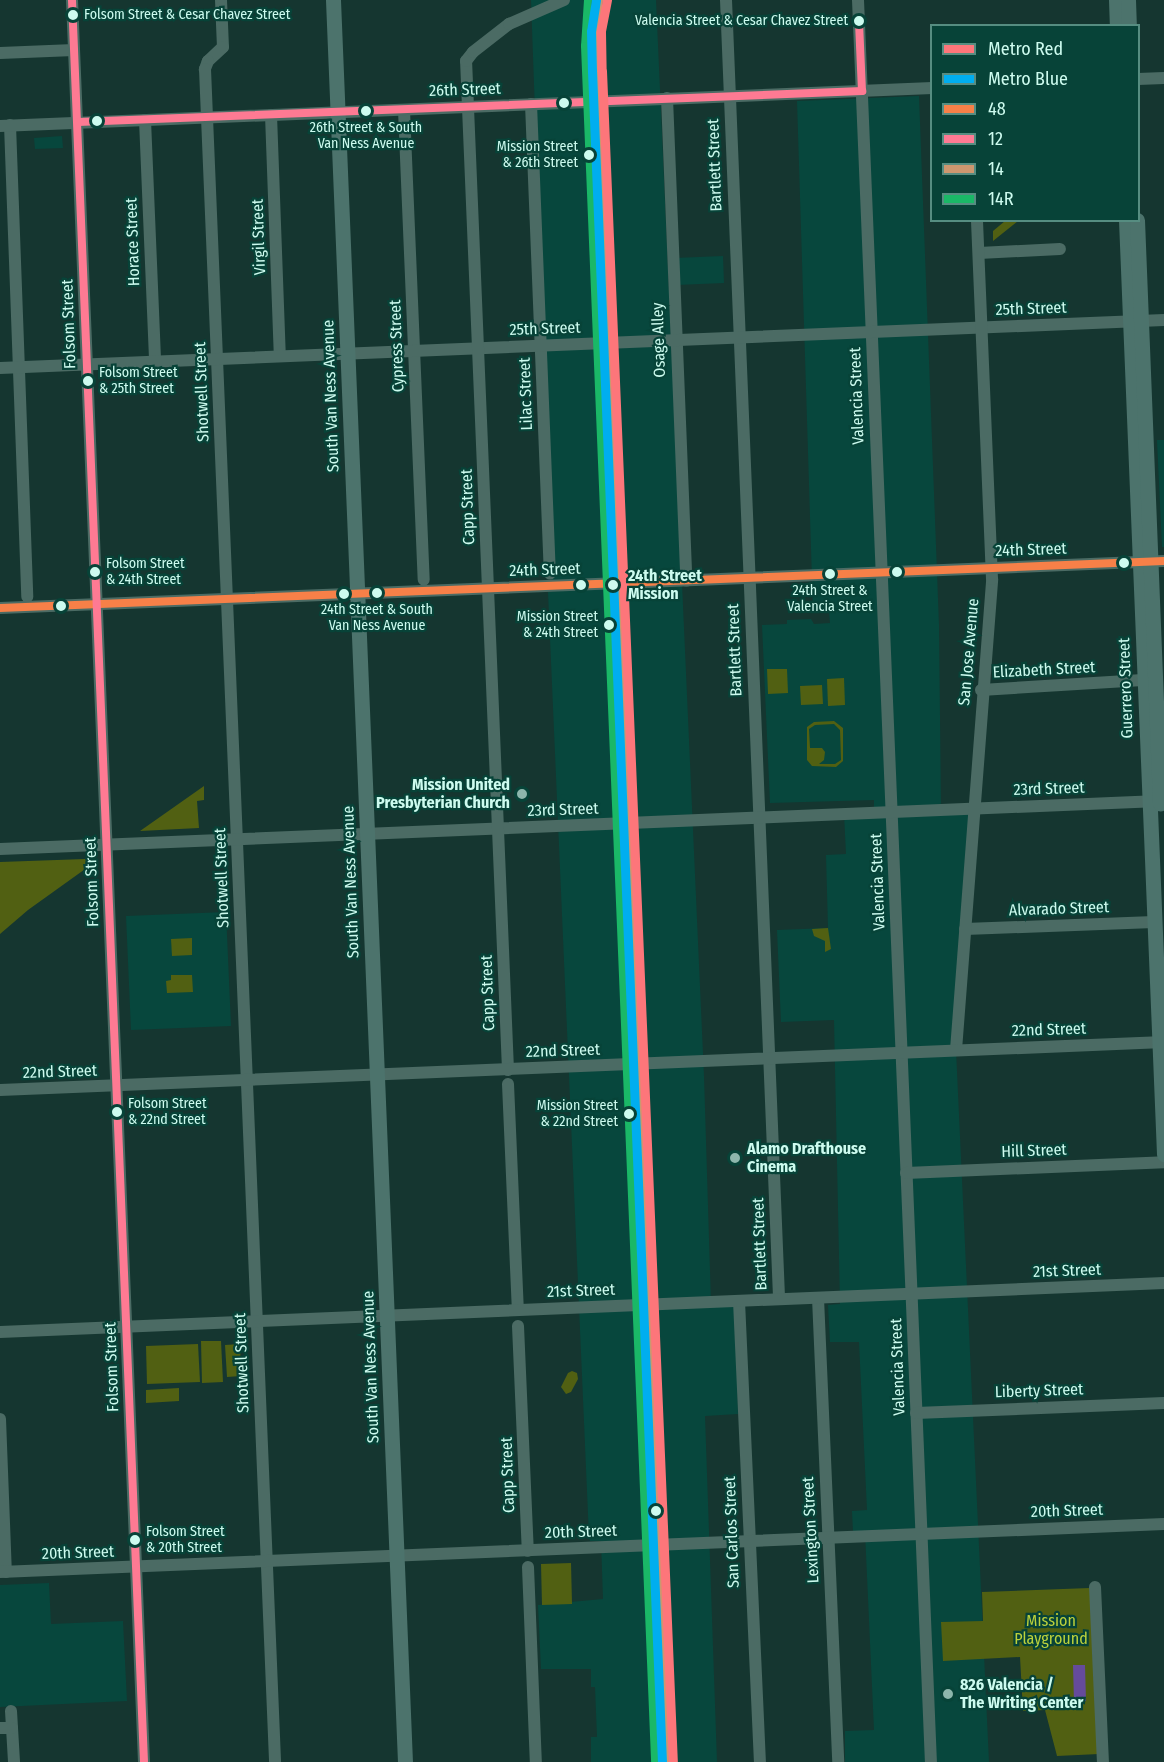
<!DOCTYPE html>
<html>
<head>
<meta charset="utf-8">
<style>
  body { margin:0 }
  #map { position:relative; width:1164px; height:1762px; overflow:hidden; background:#153630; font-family:"Fira Sans Condensed",sans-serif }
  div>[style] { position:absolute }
  .built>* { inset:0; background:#07473d }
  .green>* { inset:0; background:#516012 }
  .water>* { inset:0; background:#654b9c }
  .minor>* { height:12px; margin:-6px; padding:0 6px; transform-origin:6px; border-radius:6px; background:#4b6b64 }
  .major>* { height:15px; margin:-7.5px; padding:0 7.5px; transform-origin:7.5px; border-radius:7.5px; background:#4c736c }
  .bus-1>* { height:8px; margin:-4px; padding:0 4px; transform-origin:4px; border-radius:4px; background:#f78048 }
  .bus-2>* { height:8px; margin:-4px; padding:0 4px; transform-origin:4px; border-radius:4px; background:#fe7a93 }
  .bus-3>* { height:8px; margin:-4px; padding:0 4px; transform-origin:4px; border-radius:4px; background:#cd976f }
  .bus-4>* { height:8px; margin:-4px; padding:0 4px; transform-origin:4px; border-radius:4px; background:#1ab867 }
  .metro-1>* { height:9px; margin:-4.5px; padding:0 4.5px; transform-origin:4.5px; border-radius:4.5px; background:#fd767a }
  .metro-2>* { height:9px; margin:-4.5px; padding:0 4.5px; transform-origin:4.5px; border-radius:4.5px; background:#00aeef }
  .dots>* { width:16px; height:16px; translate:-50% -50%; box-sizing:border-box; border:3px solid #074338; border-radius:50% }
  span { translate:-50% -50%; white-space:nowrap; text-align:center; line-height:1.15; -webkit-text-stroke:4.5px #074338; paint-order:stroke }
  .bus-label { font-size:14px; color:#cdfbef }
  .left { translate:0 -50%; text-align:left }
  .right { translate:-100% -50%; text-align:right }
  .street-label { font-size:16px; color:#cdfbef }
  .stop-label { font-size:16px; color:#cdfbef; font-weight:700 }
  .poi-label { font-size:16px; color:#cdfbef; font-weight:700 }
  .park-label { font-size:16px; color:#bcd23c }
  .legend { position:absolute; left:930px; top:24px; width:210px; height:198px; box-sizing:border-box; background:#074338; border:2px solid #568d81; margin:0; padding:8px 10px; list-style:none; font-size:18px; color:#cdfbef }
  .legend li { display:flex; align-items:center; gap:12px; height:30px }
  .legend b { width:30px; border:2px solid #568d81 }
</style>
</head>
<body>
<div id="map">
  <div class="built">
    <div style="clip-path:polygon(531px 0,656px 0,704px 1076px,711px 1303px,736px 1303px,738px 1414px,705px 1416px,717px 1762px,591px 1762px,591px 1737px,597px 1737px,595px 1687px,591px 1687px,591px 1669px,541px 1669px,538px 1605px,603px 1599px,601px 1541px,590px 1541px,589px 1537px,548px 592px,552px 591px)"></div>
    <div style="clip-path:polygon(919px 96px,939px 625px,941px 809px,974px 808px,956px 1050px,989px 1762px,845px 1762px,845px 1731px,874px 1730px,865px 1532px,853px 1532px,852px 1511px,867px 1510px,859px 1342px,830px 1342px,828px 1305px,840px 1304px,834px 1020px,781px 1022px,777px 930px,828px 928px,826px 855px,846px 854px,844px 814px,874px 813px,874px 800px,770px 803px,762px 625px,787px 624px,787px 620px,811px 619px,814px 624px,830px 623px,829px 612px,813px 612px,797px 101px)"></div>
    <div style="clip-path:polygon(62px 136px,63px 148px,35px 149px,34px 138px)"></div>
    <div style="clip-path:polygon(723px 256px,724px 283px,676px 285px,675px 258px)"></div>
    <div style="clip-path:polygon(1157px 440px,1164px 440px,1164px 547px,1162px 547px)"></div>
    <div style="clip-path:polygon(226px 912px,231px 1026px,131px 1030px,126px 916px)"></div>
    <div style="clip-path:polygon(49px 1583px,51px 1624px,123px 1621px,127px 1701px,0 1707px,0 1585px)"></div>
  </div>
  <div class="green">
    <div style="clip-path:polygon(1005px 221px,1018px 221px,993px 241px,993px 231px)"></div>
    <div style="clip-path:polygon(767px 669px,787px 669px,788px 693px,768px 694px)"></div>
    <div style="clip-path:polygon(844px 678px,845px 705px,828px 706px,827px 679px)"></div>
    <div style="clip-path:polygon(822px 685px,823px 704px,801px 705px,800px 686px)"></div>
    <div style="clip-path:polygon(evenodd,834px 721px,843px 728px,843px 761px,836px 767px,812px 766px,807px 760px,807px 727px,814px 722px,834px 721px,834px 724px,840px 730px,841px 760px,835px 764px,819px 764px,824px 760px,825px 752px,822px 748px,810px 748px,809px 729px,815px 725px,834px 724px)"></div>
    <div style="clip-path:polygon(204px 786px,204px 800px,197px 801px,199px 828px,140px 831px)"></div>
    <div style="clip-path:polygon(85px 859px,88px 861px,88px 867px,28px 910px,0 934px,0 862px)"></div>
    <div style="clip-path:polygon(828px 928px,831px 949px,825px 952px,825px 941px,814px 936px,812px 929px)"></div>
    <div style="clip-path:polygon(192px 938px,192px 955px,172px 956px,171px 939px)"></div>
    <div style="clip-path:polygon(171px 975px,192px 975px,193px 992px,167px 993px,166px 981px,171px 980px)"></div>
    <div style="clip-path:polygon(201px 1341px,221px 1341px,223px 1382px,202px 1383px)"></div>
    <div style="clip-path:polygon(198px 1344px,200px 1382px,147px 1384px,146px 1346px)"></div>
    <div style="clip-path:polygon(240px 1344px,241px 1376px,227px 1377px,225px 1345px)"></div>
    <div style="clip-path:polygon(572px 1371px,577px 1373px,578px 1379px,571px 1392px,566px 1394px,561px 1387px,568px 1373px)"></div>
    <div style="clip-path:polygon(179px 1388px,179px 1401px,146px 1403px,146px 1390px)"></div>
    <div style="clip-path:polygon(571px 1563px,572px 1604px,542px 1605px,541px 1564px)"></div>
    <div style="clip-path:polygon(1090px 1588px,1099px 1754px,1057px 1756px,1045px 1710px,1023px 1711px,1020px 1657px,943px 1661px,941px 1622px,983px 1621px,982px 1592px)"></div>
  </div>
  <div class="water">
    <div style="clip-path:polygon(1073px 1665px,1085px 1665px,1086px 1701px,1074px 1702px)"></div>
  </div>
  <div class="minor">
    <div style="left:72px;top:0;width:1763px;rotate:87.66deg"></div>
    <div style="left:221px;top:0;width:47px;rotate:87.6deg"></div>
    <div style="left:223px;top:47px;width:21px;rotate:137deg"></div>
    <div style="left:208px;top:61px;width:9px;rotate:111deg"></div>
    <div style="left:205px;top:69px;width:1694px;rotate:87.63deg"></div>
    <div style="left:726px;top:0;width:1300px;rotate:87.66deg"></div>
    <div style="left:858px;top:0;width:1764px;rotate:87.63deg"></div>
    <div style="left:0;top:53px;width:74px;rotate:-2.3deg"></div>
    <div style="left:1138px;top:79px;width:26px;rotate:-2deg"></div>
    <div style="left:667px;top:98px;width:483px;rotate:87.7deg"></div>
    <div style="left:531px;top:104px;width:470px;rotate:87.7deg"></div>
    <div style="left:404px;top:110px;width:470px;rotate:87.6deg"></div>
    <div style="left:271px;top:115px;width:241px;rotate:87.9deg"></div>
    <div style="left:145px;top:120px;width:242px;rotate:87.6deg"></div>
    <div style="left:10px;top:125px;width:472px;rotate:87.9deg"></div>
    <div style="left:0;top:126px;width:933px;rotate:-2.33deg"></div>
    <div style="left:979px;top:253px;width:81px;rotate:-2.8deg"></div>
    <div style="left:0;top:368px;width:1165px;rotate:-2.36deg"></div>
    <div style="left:0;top:608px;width:1165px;rotate:-2.31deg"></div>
    <div style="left:981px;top:690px;width:162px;rotate:-3.5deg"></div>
    <div style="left:0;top:849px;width:1160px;rotate:-2.37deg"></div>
    <div style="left:965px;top:929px;width:189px;rotate:-2.1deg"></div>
    <div style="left:956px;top:1050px;width:472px;rotate:-85.6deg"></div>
    <div style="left:992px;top:579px;width:359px;rotate:-92.4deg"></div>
    <div style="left:508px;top:1070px;width:1010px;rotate:-92.38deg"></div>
    <div style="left:466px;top:61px;width:11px;rotate:-52deg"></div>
    <div style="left:473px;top:52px;width:46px;rotate:-37.9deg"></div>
    <div style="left:509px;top:24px;width:60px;rotate:-23.6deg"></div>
    <div style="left:508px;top:1084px;width:226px;rotate:87.5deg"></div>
    <div style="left:0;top:1090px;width:1165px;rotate:-2.36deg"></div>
    <div style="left:906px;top:1173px;width:258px;rotate:-2.4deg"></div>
    <div style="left:818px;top:1298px;width:464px;rotate:87.5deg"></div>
    <div style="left:739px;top:1301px;width:461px;rotate:87.4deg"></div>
    <div style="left:518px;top:1326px;width:225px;rotate:87.5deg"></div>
    <div style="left:0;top:1332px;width:1165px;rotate:-2.41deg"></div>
    <div style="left:916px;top:1413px;width:248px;rotate:-2.3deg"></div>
    <div style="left:0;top:1419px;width:153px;rotate:87.8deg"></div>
    <div style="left:528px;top:1567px;width:195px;rotate:87.7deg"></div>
    <div style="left:0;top:1572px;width:1165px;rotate:-2.36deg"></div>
    <div style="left:1095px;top:1587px;width:175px;rotate:87.4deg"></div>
    <div style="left:11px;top:1711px;width:51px;rotate:86.6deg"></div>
    <div style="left:0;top:1728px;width:12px"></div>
  </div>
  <div class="major">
    <div style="left:333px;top:0;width:1763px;rotate:87.66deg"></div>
    <div style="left:599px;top:0;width:46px;rotate:95deg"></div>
    <div style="left:595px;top:46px;width:1717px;rotate:87.63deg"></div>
    <div style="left:1116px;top:0;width:26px;rotate:88deg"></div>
    <div style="left:1128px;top:0;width:26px;rotate:88deg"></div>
    <div style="left:1126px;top:220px;width:935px;rotate:87.67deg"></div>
    <div style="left:1137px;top:220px;width:584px;rotate:87.74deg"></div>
  </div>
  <div class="bus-1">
    <div style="left:0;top:608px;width:1165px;rotate:-2.31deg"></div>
  </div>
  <div class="bus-2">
    <div style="left:72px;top:0;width:1763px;rotate:87.66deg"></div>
    <div style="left:78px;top:122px;width:785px;rotate:-2.26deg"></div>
    <div style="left:862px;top:91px;width:70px;rotate:-92.5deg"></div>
  </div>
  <div class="bus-3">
    <div style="left:599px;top:0;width:46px;rotate:95deg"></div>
    <div style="left:595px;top:46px;width:1717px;rotate:87.63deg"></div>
  </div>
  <div class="bus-4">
    <div style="left:588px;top:0;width:46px;rotate:93.7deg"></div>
    <div style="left:585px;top:46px;width:1717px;rotate:87.66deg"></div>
  </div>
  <div class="metro-1">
    <div style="left:607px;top:0;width:33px;rotate:101deg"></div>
    <div style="left:601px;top:32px;width:39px;rotate:89deg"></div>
    <div style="left:602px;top:71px;width:1692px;rotate:87.6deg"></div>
  </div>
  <div class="metro-2">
    <div style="left:596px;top:0;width:31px;rotate:99deg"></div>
    <div style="left:591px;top:31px;width:40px;rotate:88.6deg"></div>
    <div style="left:592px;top:71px;width:1692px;rotate:87.63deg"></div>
  </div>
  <div class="dots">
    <div style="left:73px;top:15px;background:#cdfbef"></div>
    <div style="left:859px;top:21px;background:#cdfbef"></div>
    <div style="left:564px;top:103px;background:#cdfbef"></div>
    <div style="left:366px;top:111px;background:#cdfbef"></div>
    <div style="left:97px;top:121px;background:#cdfbef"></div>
    <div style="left:589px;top:155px;background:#cdfbef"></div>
    <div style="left:88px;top:381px;background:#cdfbef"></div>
    <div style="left:1124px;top:563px;background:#cdfbef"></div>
    <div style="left:95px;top:572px;background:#cdfbef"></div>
    <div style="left:897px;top:572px;background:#cdfbef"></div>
    <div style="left:830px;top:574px;background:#cdfbef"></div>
    <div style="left:581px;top:585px;background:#cdfbef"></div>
    <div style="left:613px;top:585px;background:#cdfbef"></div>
    <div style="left:377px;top:593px;background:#cdfbef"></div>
    <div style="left:344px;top:594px;background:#cdfbef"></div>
    <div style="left:61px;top:606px;background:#cdfbef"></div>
    <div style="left:609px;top:625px;background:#cdfbef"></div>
    <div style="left:522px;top:794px;background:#8db6ac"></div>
    <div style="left:117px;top:1112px;background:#cdfbef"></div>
    <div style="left:629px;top:1114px;background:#cdfbef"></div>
    <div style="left:735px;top:1158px;background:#8db6ac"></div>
    <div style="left:656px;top:1511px;background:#cdfbef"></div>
    <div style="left:135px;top:1540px;background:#cdfbef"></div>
    <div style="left:948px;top:1694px;background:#8db6ac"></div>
  </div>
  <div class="bus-label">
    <span class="left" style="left:84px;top:15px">Folsom Street &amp; Cesar Chavez Street</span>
    <span class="right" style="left:848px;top:21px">Valencia Street &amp; Cesar Chavez Street</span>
    <span style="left:366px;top:136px">26th Street &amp; South<br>Van Ness Avenue</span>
    <span class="right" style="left:578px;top:155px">Mission Street<br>&amp; 26th Street</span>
    <span class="left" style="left:99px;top:381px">Folsom Street<br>&amp; 25th Street</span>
    <span class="left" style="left:106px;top:572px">Folsom Street<br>&amp; 24th Street</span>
    <span style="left:830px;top:599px">24th Street &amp;<br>Valencia Street</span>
    <span style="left:377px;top:618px">24th Street &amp; South<br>Van Ness Avenue</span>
    <span class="right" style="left:598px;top:625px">Mission Street<br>&amp; 24th Street</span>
    <span class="left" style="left:128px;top:1112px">Folsom Street<br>&amp; 22nd Street</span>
    <span class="right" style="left:618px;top:1114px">Mission Street<br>&amp; 22nd Street</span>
    <span class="left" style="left:146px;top:1540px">Folsom Street<br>&amp; 20th Street</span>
  </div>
  <div class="street-label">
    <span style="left:465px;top:90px;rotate:-2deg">26th Street</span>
    <span style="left:715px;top:165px;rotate:-92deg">Bartlett Street</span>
    <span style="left:259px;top:237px;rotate:-92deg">Virgil Street</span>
    <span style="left:133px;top:242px;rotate:-92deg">Horace Street</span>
    <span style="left:1031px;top:309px;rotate:-2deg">25th Street</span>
    <span style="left:69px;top:324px;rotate:-92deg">Folsom Street</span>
    <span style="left:545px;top:329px;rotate:-2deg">25th Street</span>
    <span style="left:659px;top:340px;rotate:-92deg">Osage Alley</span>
    <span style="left:397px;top:346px;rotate:-92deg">Cypress Street</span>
    <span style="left:202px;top:392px;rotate:-92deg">Shotwell Street</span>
    <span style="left:526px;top:394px;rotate:-92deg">Lilac Street</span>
    <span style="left:331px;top:396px;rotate:-92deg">South Van Ness Avenue</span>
    <span style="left:857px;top:396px;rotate:-92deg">Valencia Street</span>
    <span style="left:468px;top:507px;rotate:-92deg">Capp Street</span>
    <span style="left:1031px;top:550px;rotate:-2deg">24th Street</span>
    <span style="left:545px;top:570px;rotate:-2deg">24th Street</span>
    <span style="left:735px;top:650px;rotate:-92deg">Bartlett Street</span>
    <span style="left:969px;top:652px;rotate:-85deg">San Jose Avenue</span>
    <span style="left:1044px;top:670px;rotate:-3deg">Elizabeth Street</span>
    <span style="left:1126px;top:688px;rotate:-92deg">Guerrero Street</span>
    <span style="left:1049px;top:789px;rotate:-2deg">23rd Street</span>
    <span style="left:563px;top:810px;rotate:-2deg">23rd Street</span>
    <span style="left:222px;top:878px;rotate:-92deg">Shotwell Street</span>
    <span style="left:92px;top:882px;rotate:-92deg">Folsom Street</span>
    <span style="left:351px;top:882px;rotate:-92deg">South Van Ness Avenue</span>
    <span style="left:878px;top:882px;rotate:-92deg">Valencia Street</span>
    <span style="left:1059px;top:909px;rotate:-2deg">Alvarado Street</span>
    <span style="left:488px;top:993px;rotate:-92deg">Capp Street</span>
    <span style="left:1049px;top:1030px;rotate:-2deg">22nd Street</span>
    <span style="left:563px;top:1051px;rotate:-2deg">22nd Street</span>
    <span style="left:60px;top:1072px;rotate:-2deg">22nd Street</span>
    <span style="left:1034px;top:1151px;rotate:-2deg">Hill Street</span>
    <span style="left:760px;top:1244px;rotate:-92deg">Bartlett Street</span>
    <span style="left:1067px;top:1271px;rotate:-2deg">21st Street</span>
    <span style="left:581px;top:1291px;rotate:-2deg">21st Street</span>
    <span style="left:242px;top:1363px;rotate:-92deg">Shotwell Street</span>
    <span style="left:112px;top:1367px;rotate:-92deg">Folsom Street</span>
    <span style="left:371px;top:1367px;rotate:-92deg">South Van Ness Avenue</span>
    <span style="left:898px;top:1367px;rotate:-92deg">Valencia Street</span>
    <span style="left:1039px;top:1391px;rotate:-2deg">Liberty Street</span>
    <span style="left:508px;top:1475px;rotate:-92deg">Capp Street</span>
    <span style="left:1067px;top:1511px;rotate:-2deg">20th Street</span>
    <span style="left:811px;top:1530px;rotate:-93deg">Lexington Street</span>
    <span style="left:581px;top:1532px;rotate:-2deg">20th Street</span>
    <span style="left:732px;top:1532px;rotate:-92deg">San Carlos Street</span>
    <span style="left:78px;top:1553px;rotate:-2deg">20th Street</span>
  </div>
  <div class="stop-label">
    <span class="left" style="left:628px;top:585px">24th Street<br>Mission</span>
  </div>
  <div class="poi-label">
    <span class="right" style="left:510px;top:794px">Mission United<br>Presbyterian Church</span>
    <span class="left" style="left:747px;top:1158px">Alamo Drafthouse<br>Cinema</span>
    <span class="left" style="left:960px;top:1694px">826 Valencia /<br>The Writing Center</span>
  </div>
  <div class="park-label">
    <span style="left:1051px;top:1630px">Mission<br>Playground</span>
  </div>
  <ul class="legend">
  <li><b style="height:8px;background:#fd767a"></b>Metro Red</li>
  <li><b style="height:8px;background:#00aeef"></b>Metro Blue</li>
  <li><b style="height:8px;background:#f78048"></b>48</li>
  <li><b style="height:8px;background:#fe7a93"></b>12</li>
  <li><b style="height:8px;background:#cd976f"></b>14</li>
  <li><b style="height:8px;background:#1ab867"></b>14R</li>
  </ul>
</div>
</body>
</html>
